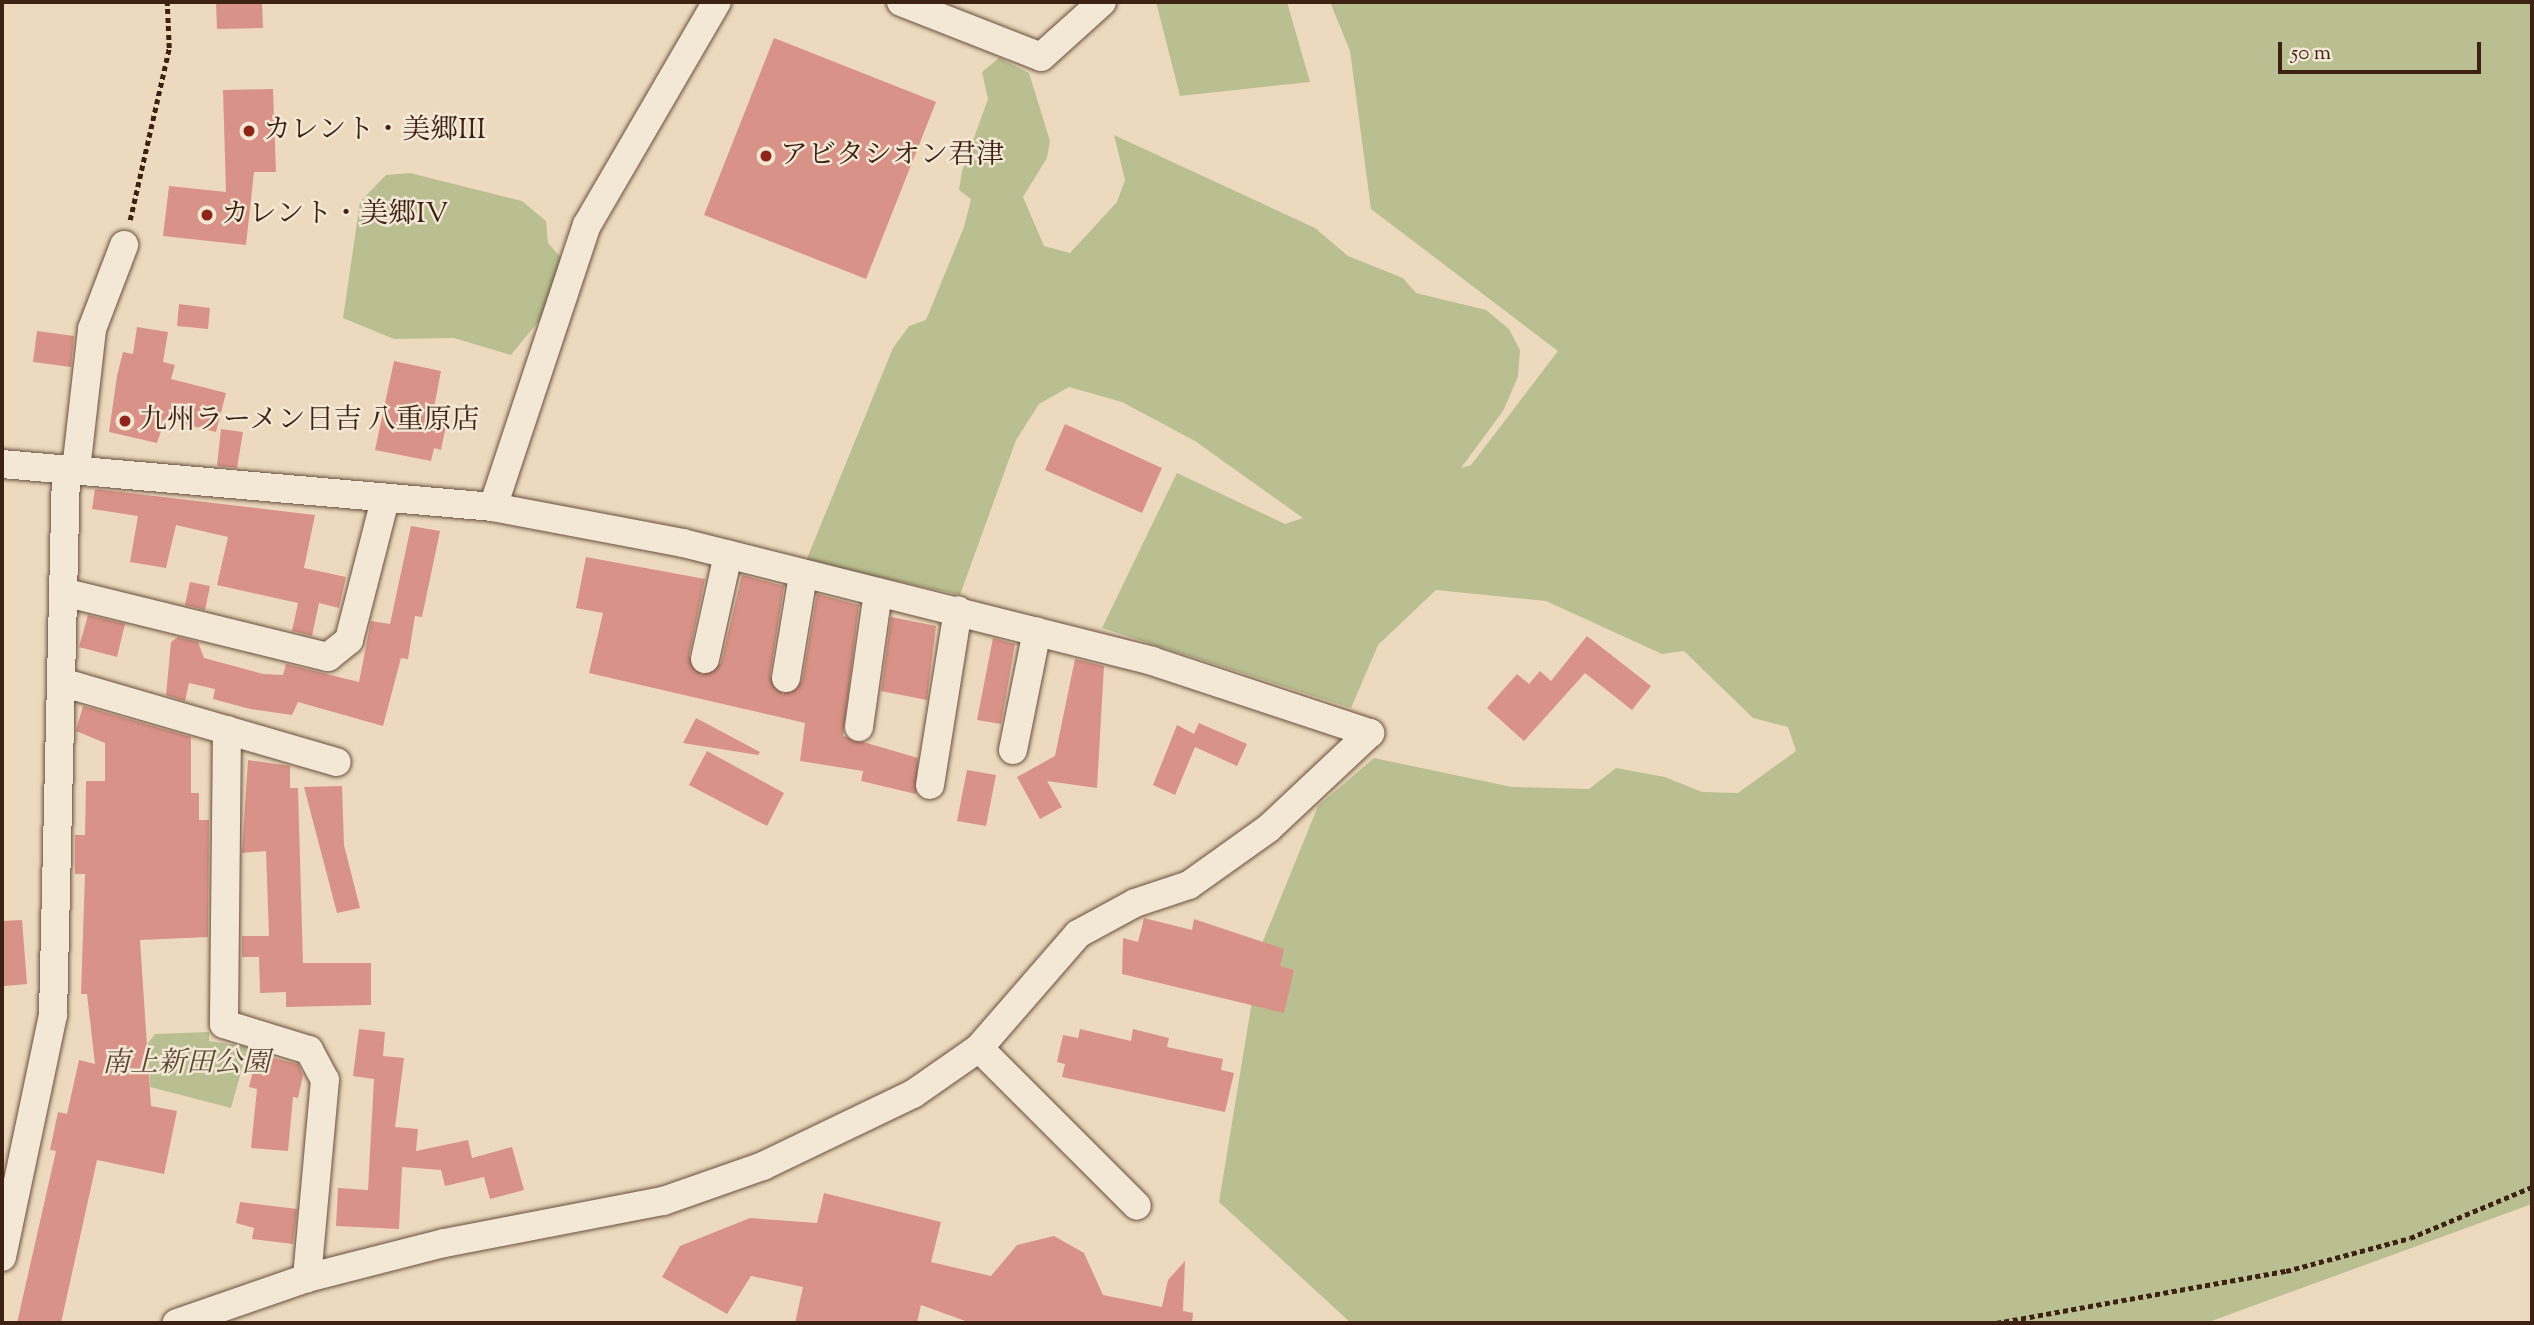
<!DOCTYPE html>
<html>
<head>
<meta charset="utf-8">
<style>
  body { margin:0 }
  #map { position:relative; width:2534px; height:1325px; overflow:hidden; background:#eddabe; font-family:"Sorts Mill Goudy","Noto Serif JP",serif }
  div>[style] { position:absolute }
  .green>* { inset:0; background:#b9bf91 }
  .building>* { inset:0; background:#d99287 }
  .path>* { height:4.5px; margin-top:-2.25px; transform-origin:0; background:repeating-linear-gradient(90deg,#3d2113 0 5px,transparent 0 8.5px) }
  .roads { filter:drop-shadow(0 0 2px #694f3e) drop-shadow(0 0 2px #694f3e) }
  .minor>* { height:28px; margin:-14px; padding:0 14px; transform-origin:14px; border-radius:14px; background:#f3e7d5 }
  .dots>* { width:19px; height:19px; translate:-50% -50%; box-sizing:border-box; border:4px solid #f3e7d5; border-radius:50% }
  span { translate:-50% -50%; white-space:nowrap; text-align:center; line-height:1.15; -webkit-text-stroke:5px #f3e7d5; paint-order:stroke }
  .poi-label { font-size:28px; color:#3d2113 }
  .left { translate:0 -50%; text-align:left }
  .park-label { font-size:28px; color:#5c4832; font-style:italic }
  .frame { position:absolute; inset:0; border:4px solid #3d2113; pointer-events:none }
  .scale { position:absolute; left:2278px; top:42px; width:203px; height:32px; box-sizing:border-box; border:4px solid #3d2113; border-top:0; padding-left:9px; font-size:21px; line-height:24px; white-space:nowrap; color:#3d2113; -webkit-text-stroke:5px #f3e7d5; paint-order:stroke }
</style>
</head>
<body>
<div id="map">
  <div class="green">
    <div style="clip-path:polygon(1156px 2px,1287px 2px,1310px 82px,1180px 96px)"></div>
    <div style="clip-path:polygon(1330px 2px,2532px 2px,2532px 1204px,2206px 1323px,1351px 1323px,1219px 1202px,1261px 946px,1318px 806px,1374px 758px,1512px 787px,1589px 789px,1616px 768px,1665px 777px,1702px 792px,1738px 793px,1796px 751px,1788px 727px,1753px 718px,1684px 651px,1662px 654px,1546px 601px,1436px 590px,1378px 645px,1351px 708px,1102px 628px,1177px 473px,1285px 524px,1303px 518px,1195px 441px,1122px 402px,1069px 387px,1039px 404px,1016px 440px,960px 595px,806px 561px,893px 348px,909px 326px,926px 320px,964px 227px,971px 199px,959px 190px,962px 171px,988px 99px,982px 72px,999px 58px,1029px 73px,1050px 141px,1047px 158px,1023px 197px,1044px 246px,1070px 253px,1117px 202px,1125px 180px,1114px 135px,1315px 228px,1348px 256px,1403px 278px,1416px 293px,1486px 310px,1509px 329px,1520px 350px,1518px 377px,1503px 411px,1461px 468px,1471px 465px,1558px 351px,1371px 209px,1350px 51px)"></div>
    <div style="clip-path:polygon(410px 173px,522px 201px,546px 221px,548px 243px,563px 260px,541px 318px,511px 355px,454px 338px,394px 339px,343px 318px,360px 202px,386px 175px)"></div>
    <div style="clip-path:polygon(209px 1032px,209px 1041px,248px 1047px,231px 1108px,150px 1087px,148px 1043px,155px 1034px)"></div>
  </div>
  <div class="building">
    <div style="clip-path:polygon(216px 2px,262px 2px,263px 28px,217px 29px)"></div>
    <div style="clip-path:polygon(774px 38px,936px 102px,866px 279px,704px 215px)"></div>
    <div style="clip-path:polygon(273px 89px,276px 172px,254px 172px,246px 245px,163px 236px,169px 186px,226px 192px,223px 90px)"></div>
    <div style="clip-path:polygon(179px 304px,210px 308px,208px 329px,177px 326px)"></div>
    <div style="clip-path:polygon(137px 327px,168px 332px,163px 362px,175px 365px,171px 379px,226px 393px,216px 432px,165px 419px,157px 443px,109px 432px,117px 376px,123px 352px,133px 354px)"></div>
    <div style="clip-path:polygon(37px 331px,74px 336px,71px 367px,33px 362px)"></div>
    <div style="clip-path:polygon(394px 361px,441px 371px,432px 418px,447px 421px,441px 450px,434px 448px,431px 461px,375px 450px)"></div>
    <div style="clip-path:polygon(1065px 424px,1162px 468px,1142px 513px,1045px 470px)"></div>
    <div style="clip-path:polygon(221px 429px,243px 432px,237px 468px,217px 466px)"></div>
    <div style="clip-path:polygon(95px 489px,315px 515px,304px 568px,346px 577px,339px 608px,319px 603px,312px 636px,292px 631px,298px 603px,217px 585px,228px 537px,176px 525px,166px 568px,130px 562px,138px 516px,92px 509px)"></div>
    <div style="clip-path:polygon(411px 526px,440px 531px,422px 617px,415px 616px,408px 659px,401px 658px,383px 726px,298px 702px,292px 715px,250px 709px,213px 699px,215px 689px,189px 683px,185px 701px,166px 695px,171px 642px,178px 637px,198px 642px,204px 658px,263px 674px,283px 675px,286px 664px,359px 682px,371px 621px,390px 624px)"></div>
    <div style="clip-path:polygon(586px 557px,705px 579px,689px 656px,702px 675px,721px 663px,742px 575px,784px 586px,770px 676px,783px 694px,802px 681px,817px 594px,859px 605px,843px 736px,918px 758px,916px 794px,861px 781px,863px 771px,800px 761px,805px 723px,589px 673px,603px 613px,576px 608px)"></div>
    <div style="clip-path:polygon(190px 582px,210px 586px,205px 610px,185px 605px)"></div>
    <div style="clip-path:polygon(88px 615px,125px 624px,117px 657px,79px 647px)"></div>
    <div style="clip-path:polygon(891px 617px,936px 626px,927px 700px,881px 691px)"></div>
    <div style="clip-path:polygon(1587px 636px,1651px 686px,1632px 710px,1585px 673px,1524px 741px,1487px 708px,1517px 674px,1529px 684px,1540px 671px,1551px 681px)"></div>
    <div style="clip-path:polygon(993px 638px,1015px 644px,1001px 724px,977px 720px)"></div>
    <div style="clip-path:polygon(1075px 659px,1104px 666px,1097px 788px,1047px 781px,1062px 807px,1040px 819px,1017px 777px,1055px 756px)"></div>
    <div style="clip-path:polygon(83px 706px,191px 737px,191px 793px,199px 793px,199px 820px,209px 820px,208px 937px,140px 940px,151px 1106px,177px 1111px,164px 1174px,97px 1160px,61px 1323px,17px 1323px,56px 1151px,50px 1150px,58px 1112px,67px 1114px,79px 1060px,95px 1064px,87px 994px,81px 994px,85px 874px,75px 874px,75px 835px,85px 835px,86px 781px,105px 781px,105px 743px,76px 731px)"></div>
    <div style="clip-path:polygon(696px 718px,760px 752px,758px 755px,683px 743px)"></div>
    <div style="clip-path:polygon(1199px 723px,1247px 744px,1237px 766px,1195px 747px,1175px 795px,1153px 785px,1177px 725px,1194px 734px)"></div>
    <div style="clip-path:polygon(707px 751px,784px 793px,767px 826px,689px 785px)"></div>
    <div style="clip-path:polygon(248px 760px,290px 766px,290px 788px,298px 788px,303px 963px,371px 963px,371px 1005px,286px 1007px,286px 992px,260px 993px,259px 957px,242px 957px,242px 936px,269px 936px,266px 851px,242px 853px)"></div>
    <div style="clip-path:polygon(967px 770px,996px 775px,986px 826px,957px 821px)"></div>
    <div style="clip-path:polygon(342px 786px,344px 845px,360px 908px,337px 913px,304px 787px)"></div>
    <div style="clip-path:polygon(1144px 918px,1192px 930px,1194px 919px,1284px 949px,1280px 966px,1294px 970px,1284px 1013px,1122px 974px,1123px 938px,1138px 942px)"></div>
    <div style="clip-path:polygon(22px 920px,27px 984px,4px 986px,2px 921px)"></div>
    <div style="clip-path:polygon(359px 1029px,385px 1032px,383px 1056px,404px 1058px,395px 1127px,418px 1129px,416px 1151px,468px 1140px,472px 1158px,512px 1147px,524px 1190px,490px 1199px,484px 1177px,445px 1186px,441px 1170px,402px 1167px,399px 1229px,336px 1226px,338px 1188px,368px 1190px,374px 1079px,353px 1076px)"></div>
    <div style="clip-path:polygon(1080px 1029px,1131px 1041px,1133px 1029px,1169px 1038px,1167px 1047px,1223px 1059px,1221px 1070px,1234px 1073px,1225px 1112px,1062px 1077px,1065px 1064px,1057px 1062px,1063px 1035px,1078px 1038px)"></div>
    <div style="clip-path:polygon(257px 1054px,298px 1064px,303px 1075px,298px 1098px,293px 1097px,288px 1151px,251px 1148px,257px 1089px,249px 1087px)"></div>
    <div style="clip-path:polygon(824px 1193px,941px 1222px,931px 1262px,991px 1276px,1017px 1245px,1054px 1236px,1084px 1253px,1103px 1295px,1162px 1307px,1168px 1280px,1185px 1261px,1183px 1311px,1193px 1313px,1192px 1323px,971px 1323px,921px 1305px,917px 1323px,795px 1323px,803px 1287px,751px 1276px,727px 1314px,662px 1277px,680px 1246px,750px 1218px,817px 1223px)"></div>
    <div style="clip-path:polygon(240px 1202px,297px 1209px,293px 1244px,252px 1239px,254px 1228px,236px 1223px)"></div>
  </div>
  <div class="path">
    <div style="left:130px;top:220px;width:176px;rotate:-77.2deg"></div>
    <div style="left:169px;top:48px;width:46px;rotate:-92.5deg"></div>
    <div style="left:1996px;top:1323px;width:295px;rotate:-10.2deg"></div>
    <div style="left:2286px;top:1271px;width:128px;rotate:-14.9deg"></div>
    <div style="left:2410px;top:1238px;width:132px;rotate:-22.7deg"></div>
  </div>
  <div class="roads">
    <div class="minor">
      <div style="left:901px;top:2px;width:150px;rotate:21.4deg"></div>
      <div style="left:1041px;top:57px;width:82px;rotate:-42deg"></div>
      <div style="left:2px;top:464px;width:493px;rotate:5deg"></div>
      <div style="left:493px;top:507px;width:193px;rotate:10.7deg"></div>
      <div style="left:683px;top:543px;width:484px;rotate:14.1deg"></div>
      <div style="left:1152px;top:661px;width:230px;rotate:18.3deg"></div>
      <div style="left:1370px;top:733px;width:139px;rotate:136.8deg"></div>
      <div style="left:1269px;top:828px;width:98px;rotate:144.5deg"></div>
      <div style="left:1189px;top:885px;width:57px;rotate:161.6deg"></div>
      <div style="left:1135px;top:903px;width:65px;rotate:151.5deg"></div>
      <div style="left:1078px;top:934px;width:151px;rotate:131deg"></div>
      <div style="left:979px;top:1048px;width:80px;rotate:145.1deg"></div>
      <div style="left:913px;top:1094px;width:166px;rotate:154.4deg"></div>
      <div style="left:763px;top:1166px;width:106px;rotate:160.7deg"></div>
      <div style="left:663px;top:1201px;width:223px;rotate:169.1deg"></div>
      <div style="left:444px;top:1243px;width:141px;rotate:165.7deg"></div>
      <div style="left:307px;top:1278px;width:138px;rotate:160.9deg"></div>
      <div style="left:76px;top:470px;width:142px;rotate:-83.5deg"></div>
      <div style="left:92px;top:329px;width:90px;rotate:-69.1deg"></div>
      <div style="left:493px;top:507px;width:297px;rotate:-71.6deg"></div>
      <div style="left:587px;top:225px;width:258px;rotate:-59.8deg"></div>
      <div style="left:63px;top:592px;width:273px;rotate:13.8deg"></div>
      <div style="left:328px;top:657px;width:27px;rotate:-39deg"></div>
      <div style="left:349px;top:640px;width:145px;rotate:-75.6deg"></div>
      <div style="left:705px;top:659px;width:107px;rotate:-77.6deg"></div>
      <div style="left:786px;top:678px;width:104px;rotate:-80.6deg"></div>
      <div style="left:61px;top:682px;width:287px;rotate:16.2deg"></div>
      <div style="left:859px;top:727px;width:136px;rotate:-82deg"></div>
      <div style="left:227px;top:730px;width:294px;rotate:90.6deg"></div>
      <div style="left:224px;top:1024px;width:89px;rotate:17deg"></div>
      <div style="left:309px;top:1050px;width:34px;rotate:62deg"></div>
      <div style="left:325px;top:1080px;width:199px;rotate:95.2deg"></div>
      <div style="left:1013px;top:750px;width:121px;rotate:-78.6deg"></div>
      <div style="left:930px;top:785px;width:177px;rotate:-80.9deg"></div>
      <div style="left:979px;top:1048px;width:223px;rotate:45deg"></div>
      <div style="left:2px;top:1257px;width:247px;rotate:-78.1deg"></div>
      <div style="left:53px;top:1015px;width:545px;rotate:-88.63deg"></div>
    </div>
  </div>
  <div class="dots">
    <div style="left:249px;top:131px;background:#8f2418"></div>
    <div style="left:766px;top:156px;background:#8f2418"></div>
    <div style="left:207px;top:215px;background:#8f2418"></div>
    <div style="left:125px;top:421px;background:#8f2418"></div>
  </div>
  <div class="poi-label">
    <span class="left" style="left:263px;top:131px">カレント・美郷III</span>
    <span class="left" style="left:780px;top:156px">アビタシオン君津</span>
    <span class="left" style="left:221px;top:215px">カレント・美郷IV</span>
    <span class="left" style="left:139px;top:421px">九州ラーメン日吉 八重原店</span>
  </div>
  <div class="park-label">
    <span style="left:186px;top:1064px">南上新田公園</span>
  </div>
  <div class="frame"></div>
  <div class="scale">50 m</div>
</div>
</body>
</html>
